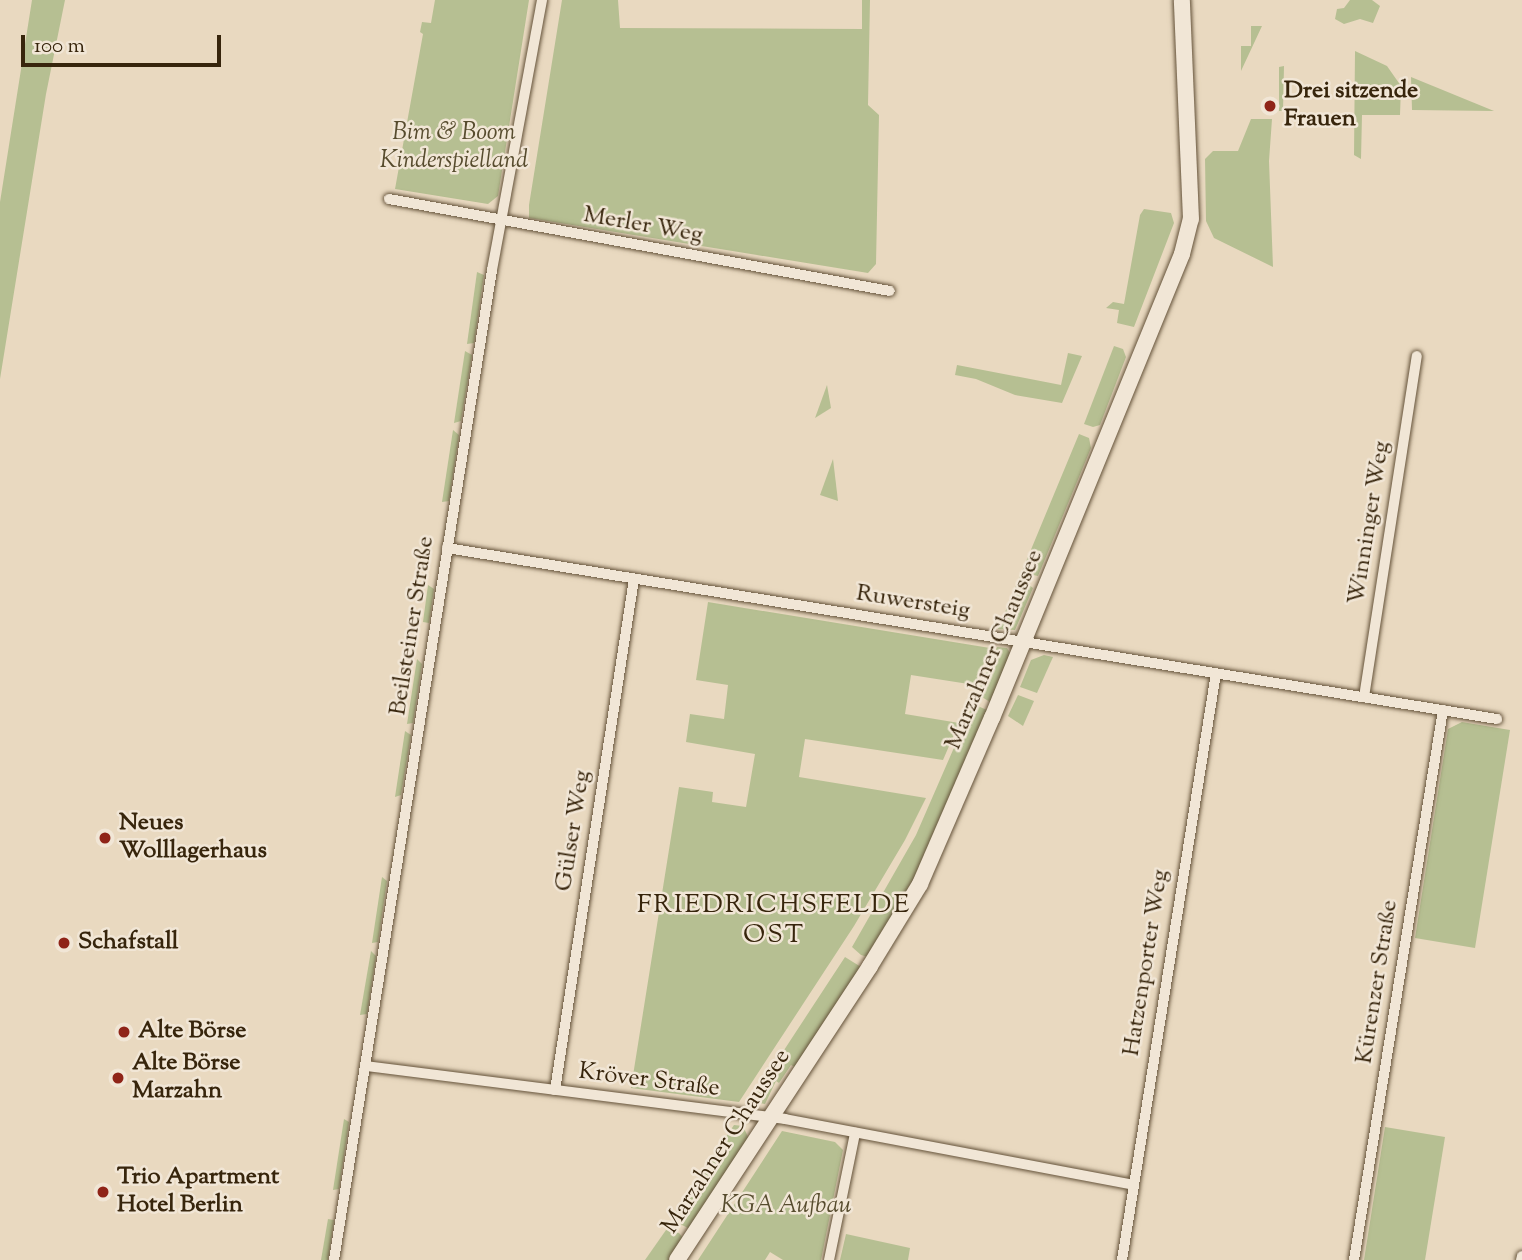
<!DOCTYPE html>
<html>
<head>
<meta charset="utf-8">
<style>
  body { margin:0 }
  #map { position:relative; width:1522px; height:1260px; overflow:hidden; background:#e9d9c0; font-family:"Sorts Mill Goudy",serif }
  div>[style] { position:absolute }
  .green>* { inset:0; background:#b6bf92 }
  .roads { filter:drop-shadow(0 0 2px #645239) drop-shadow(0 0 2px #645239) }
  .street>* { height:10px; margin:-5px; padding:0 5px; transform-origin:5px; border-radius:5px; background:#f1e6d6 }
  .secondary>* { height:16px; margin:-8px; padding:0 8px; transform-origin:8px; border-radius:8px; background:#f1e6d6 }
  .dots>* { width:19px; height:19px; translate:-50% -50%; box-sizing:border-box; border:4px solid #f1e6d6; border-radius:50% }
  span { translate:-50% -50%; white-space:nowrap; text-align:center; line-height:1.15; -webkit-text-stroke:5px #f1e6d6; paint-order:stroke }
  .poi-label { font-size:24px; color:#37250c; font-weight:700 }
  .left { translate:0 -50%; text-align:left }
  .park-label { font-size:24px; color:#574c2e; font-style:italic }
  .street-label { font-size:24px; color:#37250c }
  .neighbourhood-label { font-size:26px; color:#37250c; letter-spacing:2px }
  .scale { position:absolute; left:21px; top:35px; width:200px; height:32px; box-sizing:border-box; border:4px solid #37250c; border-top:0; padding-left:9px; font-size:21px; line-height:24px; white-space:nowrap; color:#37250c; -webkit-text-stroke:5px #f1e6d6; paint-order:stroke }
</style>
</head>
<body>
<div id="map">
  <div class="green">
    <div style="clip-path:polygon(32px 0,65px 0,46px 94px,0 379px,0 202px)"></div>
    <div style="clip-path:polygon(435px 0,529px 0,498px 196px,488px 204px,395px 189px,423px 34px,420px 32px,422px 22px,431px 23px)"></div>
    <div style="clip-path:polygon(562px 0,618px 0,620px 28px,862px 29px,862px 0,870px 0,868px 105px,879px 115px,876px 264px,868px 273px,529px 218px,529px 205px)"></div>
    <div style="clip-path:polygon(1350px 0,1372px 0,1380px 6px,1373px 23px,1360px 19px,1344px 24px,1335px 19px,1337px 9px,1344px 8px)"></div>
    <div style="clip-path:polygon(1251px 26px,1262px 26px,1241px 71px,1241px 46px,1251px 46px)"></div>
    <div style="clip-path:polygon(1355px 51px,1387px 66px,1401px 86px,1400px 115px,1362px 115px,1361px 159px,1354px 155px)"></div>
    <div style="clip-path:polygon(1284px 66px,1283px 111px,1279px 111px,1279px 67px)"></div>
    <div style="clip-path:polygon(1411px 77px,1494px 111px,1412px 110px)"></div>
    <div style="clip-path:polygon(1251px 119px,1272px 119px,1269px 161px,1273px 267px,1214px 238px,1206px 221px,1205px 159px,1213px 151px,1238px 151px)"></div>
    <div style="clip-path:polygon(1144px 209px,1171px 213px,1174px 223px,1134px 327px,1117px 323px,1119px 310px,1106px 308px,1113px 302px,1124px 304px,1140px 215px)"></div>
    <div style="clip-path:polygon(477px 272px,484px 275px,474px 343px,467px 344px)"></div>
    <div style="clip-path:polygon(1114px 346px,1123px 349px,1126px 357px,1100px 425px,1093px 427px,1084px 424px)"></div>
    <div style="clip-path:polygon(465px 351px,472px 355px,461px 421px,454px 423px)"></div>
    <div style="clip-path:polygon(1068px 353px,1082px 356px,1062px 403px,1015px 395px,976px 379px,955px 375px,957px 365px,1061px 385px)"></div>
    <div style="clip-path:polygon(827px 385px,831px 408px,815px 418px)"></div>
    <div style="clip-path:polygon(453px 430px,459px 435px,449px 501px,442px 502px)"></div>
    <div style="clip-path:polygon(1079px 434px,1089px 438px,1091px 448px,1038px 576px,1033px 575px,1029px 585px,1033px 588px,1015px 630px,998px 629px)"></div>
    <div style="clip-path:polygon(833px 459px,838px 501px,820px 495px)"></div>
    <div style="clip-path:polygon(428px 585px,434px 589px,429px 623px,423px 622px)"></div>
    <div style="clip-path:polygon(708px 602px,990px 648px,975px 685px,911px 675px,905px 714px,959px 723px,943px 760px,805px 739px,799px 777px,926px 798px,905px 840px,854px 926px,739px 1102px,631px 1088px,679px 787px,713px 792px,712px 802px,746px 807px,755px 754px,686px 742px,690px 714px,724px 719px,728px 685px,696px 680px)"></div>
    <div style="clip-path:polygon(997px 647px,1007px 648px,1010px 653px,990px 702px,977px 694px)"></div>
    <div style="clip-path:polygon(1044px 655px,1053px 657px,1037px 693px,1020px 687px,1031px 660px)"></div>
    <div style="clip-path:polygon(417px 659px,422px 664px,413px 723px,407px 724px)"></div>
    <div style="clip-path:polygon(1018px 695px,1034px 701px,1023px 726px,1008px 716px)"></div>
    <div style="clip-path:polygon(973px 704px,987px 710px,935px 837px,915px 879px,868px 957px,861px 955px,852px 947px,916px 835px)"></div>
    <div style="clip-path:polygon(1462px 722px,1510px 730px,1475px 948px,1415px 938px,1448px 729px)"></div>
    <div style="clip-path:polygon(405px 731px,411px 735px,401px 795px,395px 797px)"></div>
    <div style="clip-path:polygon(382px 877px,387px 881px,378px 942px,372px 943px)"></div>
    <div style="clip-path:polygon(371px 951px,376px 956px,367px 1014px,360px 1015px)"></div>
    <div style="clip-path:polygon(845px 957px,861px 967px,795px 1067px,791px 1065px,779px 1083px,776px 1081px,765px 1104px,750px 1102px)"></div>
    <div style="clip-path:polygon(344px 1119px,349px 1122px,339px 1189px,333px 1190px)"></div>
    <div style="clip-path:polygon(734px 1125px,743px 1126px,749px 1139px,690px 1229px,674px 1221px,672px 1217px)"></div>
    <div style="clip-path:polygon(1385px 1127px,1445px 1137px,1425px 1260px,1364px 1260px)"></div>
    <div style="clip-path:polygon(782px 1131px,835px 1142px,843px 1150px,821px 1260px,783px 1260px,770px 1252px,765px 1260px,698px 1260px)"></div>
    <div style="clip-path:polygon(328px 1219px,334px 1220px,328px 1260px,321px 1260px)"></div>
    <div style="clip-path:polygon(666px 1230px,679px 1233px,683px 1238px,669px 1260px,645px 1260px)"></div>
    <div style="clip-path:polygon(846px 1234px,910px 1248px,908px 1260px,840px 1260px)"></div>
  </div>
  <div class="roads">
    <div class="street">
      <div style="left:389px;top:199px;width:509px;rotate:10.41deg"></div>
      <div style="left:447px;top:548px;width:1064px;rotate:9.25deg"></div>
      <div style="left:1364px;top:697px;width:345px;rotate:-81.2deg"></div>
      <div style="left:366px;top:1066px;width:422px;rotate:7.2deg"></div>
      <div style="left:785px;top:1119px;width:354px;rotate:10.7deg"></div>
      <div style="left:555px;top:1090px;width:517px;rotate:-81.21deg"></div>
      <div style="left:334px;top:1260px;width:1003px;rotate:-80.93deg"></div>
      <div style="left:492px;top:270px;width:275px;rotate:-79.5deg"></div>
      <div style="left:829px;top:1260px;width:130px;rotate:-78.4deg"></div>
      <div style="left:1122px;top:1260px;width:594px;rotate:-80.9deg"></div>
      <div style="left:1354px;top:1260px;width:557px;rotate:-80.81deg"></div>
      <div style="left:1521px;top:1260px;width:4px;rotate:-76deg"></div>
    </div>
    <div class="secondary">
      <div style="left:677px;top:1260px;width:352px;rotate:-56.7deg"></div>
      <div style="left:870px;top:966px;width:96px;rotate:-58.6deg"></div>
      <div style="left:920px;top:884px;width:181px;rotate:-66.6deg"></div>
      <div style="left:992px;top:718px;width:501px;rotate:-67.73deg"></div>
      <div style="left:1182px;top:254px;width:36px;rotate:-76deg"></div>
      <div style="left:1191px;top:219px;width:219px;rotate:-92.4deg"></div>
    </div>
  </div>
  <div class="dots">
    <div style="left:1270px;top:106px;background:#8f2418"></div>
    <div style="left:105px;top:838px;background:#8f2418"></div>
    <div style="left:64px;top:943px;background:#8f2418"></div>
    <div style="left:124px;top:1032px;background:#8f2418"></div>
    <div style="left:118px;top:1078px;background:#8f2418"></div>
    <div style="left:103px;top:1192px;background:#8f2418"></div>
  </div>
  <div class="poi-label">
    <span class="left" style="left:1284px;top:106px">Drei sitzende<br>Frauen</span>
    <span class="left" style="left:119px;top:838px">Neues<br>Wolllagerhaus</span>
    <span class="left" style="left:78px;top:943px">Schafstall</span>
    <span class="left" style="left:138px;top:1032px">Alte Börse</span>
    <span class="left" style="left:132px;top:1078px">Alte Börse<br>Marzahn</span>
    <span class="left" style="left:117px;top:1192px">Trio Apartment<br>Hotel Berlin</span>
  </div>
  <div class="park-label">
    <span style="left:454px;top:148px">Bim &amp; Boom<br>Kinderspielland</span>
    <span style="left:786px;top:1207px">KGA Aufbau</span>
  </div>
  <div class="street-label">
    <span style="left:643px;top:226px;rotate:10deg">Merler Weg</span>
    <span style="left:1370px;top:523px;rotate:-81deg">Winninger Weg</span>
    <span style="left:913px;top:603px;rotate:9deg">Ruwersteig</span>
    <span style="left:413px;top:626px;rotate:-81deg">Beilsteiner Straße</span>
    <span style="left:995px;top:650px;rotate:-67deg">Marzahner Chaussee</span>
    <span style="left:574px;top:831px;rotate:-81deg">Gülser Weg</span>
    <span style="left:1147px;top:963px;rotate:-81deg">Hatzenporter Weg</span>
    <span style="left:1378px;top:982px;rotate:-81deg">Kürenzer Straße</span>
    <span style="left:649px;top:1081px;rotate:7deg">Kröver Straße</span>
    <span style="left:727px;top:1142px;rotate:-57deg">Marzahner Chaussee</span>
  </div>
  <div class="neighbourhood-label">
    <span style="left:774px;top:921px">FRIEDRICHSFELDE<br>OST</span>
  </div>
  <div class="scale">100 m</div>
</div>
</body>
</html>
